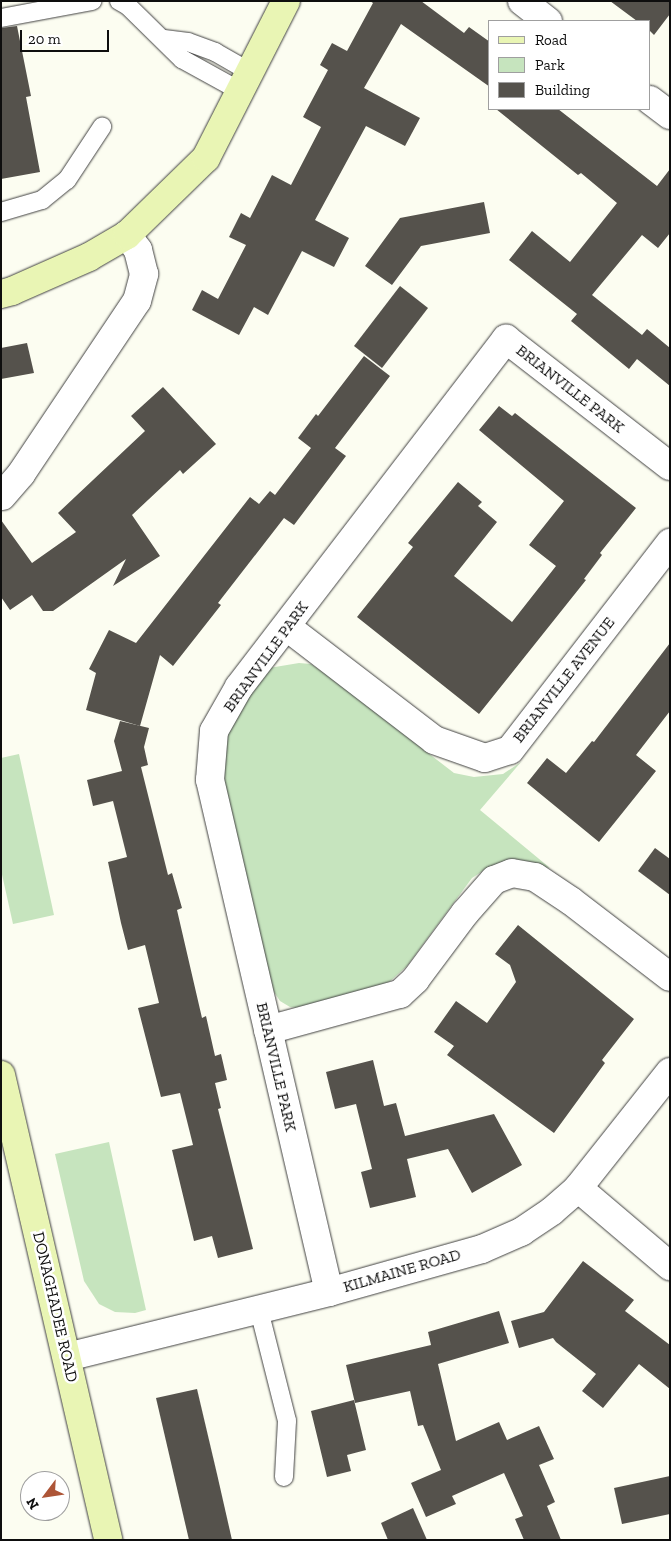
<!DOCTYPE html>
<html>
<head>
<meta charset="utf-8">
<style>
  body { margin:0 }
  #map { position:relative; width:671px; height:1541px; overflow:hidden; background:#fcfdf1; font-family:"Zilla Slab",serif }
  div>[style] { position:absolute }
  .green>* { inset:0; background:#c6e4be }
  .building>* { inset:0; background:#55524c }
  .roads { filter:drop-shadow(0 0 1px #414141) drop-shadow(0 0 1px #414141) }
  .lane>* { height:18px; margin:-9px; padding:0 9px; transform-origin:9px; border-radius:9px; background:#fff }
  .street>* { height:28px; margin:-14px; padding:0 14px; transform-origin:14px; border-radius:14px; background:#fff }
  .secondary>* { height:28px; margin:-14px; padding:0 14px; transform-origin:14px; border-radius:14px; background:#e9f5b4 }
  span { translate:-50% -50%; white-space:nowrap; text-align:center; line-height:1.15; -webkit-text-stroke:5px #fff; paint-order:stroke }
  .street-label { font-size:16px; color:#0e0e0e }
  .frame { position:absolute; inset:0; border:2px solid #0e0e0e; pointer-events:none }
  .legend { position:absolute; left:488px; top:20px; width:162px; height:90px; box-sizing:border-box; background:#fff; border:1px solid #9f9f9f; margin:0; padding:6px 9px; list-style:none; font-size:15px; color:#0e0e0e }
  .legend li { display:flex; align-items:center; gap:10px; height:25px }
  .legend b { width:25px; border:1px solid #9f9f9f }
  .north { position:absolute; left:20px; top:1471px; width:50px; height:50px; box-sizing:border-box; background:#fff; border:1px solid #9f9f9f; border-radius:50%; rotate:239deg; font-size:14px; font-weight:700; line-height:20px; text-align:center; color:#0e0e0e }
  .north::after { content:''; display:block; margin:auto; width:18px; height:22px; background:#ad5537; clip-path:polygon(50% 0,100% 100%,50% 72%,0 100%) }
  .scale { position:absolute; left:20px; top:30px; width:89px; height:22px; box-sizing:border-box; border:2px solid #0e0e0e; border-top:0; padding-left:6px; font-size:15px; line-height:18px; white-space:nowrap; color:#0e0e0e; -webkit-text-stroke:4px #fff; paint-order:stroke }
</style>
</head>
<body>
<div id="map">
  <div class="green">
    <div style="clip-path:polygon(299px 663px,311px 664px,327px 675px,454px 773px,474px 777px,503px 774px,521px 762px,480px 810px,550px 868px,511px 861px,489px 867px,472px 878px,407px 966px,387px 984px,304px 1009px,290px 1007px,280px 1001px,266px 980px,218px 759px,225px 730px,269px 668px)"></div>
    <div style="clip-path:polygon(19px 754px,54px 915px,13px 924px,1px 870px,1px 758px)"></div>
    <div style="clip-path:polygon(109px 1142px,146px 1310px,135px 1313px,115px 1312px,99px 1304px,84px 1281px,55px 1154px)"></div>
  </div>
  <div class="building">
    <div style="clip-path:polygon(370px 1px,421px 1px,464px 33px,469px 27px,490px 42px,490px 87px,401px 24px,364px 88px,420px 118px,405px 146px,366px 126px,315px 220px,349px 238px,334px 267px,302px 251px,268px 315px,254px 307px,239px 335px,192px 310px,202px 290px,218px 299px,246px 245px,229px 237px,241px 213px,250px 218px,272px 175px,291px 185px,321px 127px,303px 117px,328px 70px,320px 65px,332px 43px,347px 51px,373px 3px)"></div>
    <div style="clip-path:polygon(610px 1px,670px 1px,670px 14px,654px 35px,650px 31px,650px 21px,637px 21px)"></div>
    <div style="clip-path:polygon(17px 26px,31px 96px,26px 97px,40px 172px,1px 179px,1px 28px)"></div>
    <div style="clip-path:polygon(496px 109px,558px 109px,657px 186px,670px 169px,670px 233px,658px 248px,642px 235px,592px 295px,642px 335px,647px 329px,670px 348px,670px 386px,637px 359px,629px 369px,571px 321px,577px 314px,509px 260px,532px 231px,570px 262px,617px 203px,581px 173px,578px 175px)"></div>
    <div style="clip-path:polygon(484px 202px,490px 233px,421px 246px,392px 285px,365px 266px,400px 218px)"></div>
    <div style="clip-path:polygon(400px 286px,428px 308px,382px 368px,354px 346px)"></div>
    <div style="clip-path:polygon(27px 343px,34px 373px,1px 379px,1px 348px)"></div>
    <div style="clip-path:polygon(364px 356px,390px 376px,335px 448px,346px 456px,294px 525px,284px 518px,218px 603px,221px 605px,173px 666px,160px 655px,140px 726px,86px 710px,96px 673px,89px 669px,109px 630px,136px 643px,250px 497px,259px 504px,270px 491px,275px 495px,311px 448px,298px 438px,316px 414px,318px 416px)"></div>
    <div style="clip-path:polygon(163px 387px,216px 444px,183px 474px,180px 470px,132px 515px,160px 556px,113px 586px,126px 559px,53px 611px,43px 611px,32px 595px,10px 610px,1px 597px,1px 520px,32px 563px,76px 532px,58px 513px,145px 431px,131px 416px)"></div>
    <div style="clip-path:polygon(499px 406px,512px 416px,515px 413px,636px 508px,600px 553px,602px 555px,584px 579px,586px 580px,479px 714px,357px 617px,413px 547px,408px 543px,458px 482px,482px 502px,478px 506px,497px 522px,454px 576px,512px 622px,556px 566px,529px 545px,564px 501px,479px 430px)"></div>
    <div style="clip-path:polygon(670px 643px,670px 711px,636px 755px,656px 771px,599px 842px,527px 783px,547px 758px,566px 773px,592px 741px,594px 742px)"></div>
    <div style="clip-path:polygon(120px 721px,149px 728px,144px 747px,148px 765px,141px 767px,168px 875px,172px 873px,182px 908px,177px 910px,202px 1018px,206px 1016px,215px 1056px,221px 1054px,227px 1080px,215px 1083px,221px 1108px,218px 1109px,253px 1249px,218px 1258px,212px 1236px,194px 1241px,172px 1150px,193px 1145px,180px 1093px,161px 1097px,138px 1008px,159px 1003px,145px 945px,128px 950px,121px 923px,108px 862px,127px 857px,113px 801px,93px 806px,87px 780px,122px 771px,114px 741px)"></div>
    <div style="clip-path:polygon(655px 848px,670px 859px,670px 895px,638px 871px)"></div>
    <div style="clip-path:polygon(518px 925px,634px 1019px,602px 1060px,605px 1063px,554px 1133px,447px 1055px,454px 1046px,434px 1032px,456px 1001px,487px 1023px,516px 982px,510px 965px,495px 954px)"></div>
    <div style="clip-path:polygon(373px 1060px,384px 1106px,396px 1103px,405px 1136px,494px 1114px,522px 1165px,472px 1193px,448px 1149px,407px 1159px,416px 1197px,370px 1208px,361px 1172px,372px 1169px,356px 1104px,335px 1109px,326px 1072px)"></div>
    <div style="clip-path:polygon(583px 1261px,634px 1300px,625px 1311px,670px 1345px,670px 1389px,639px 1364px,603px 1408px,582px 1391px,596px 1374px,556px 1342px,553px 1338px,519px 1348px,511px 1321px,544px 1312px)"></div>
    <div style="clip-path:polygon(499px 1311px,509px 1343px,438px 1364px,456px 1441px,499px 1422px,507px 1440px,539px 1426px,554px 1459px,539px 1465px,555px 1502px,547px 1506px,561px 1540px,524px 1540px,515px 1519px,523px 1516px,504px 1473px,452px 1496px,456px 1504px,426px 1517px,411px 1483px,441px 1470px,423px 1425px,418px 1426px,410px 1391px,355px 1403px,346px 1365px,431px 1345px,428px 1332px)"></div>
    <div style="clip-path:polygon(197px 1389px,217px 1474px,232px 1540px,189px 1540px,156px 1398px)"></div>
    <div style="clip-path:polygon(354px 1400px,366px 1450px,347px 1455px,351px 1471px,327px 1477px,311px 1411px)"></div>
    <div style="clip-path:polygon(670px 1476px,670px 1514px,622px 1524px,614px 1488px)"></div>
    <div style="clip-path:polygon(413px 1508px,427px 1540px,388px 1540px,381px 1523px)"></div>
  </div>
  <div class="roads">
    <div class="lane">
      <div style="left:119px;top:1px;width:10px;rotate:29deg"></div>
      <div style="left:128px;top:6px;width:76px;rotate:44.5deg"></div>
      <div style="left:182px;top:59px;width:66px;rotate:28.9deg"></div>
      <div style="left:1px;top:18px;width:93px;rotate:-10.6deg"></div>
      <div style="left:164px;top:39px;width:24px;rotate:7deg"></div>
      <div style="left:188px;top:42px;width:29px;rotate:20deg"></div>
      <div style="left:215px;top:52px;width:40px;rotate:29.7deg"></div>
      <div style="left:1px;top:212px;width:43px;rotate:-16.3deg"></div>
      <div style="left:42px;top:200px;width:32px;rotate:-39deg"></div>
      <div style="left:67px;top:180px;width:64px;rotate:-56.6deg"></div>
      <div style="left:259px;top:1310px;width:114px;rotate:75.8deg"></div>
      <div style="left:287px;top:1421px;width:56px;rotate:93.1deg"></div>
    </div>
    <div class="street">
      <div style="left:522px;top:1px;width:33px;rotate:38deg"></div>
      <div style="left:650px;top:100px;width:25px;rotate:37deg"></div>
      <div style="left:2px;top:496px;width:29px;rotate:-49deg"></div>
      <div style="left:21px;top:474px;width:208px;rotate:-56.2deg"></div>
      <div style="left:137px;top:301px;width:28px;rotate:-75deg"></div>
      <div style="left:144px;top:274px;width:25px;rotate:-104deg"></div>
      <div style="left:138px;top:250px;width:19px;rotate:-126deg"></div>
      <div style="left:287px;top:627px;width:185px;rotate:37.5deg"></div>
      <div style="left:434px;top:740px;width:54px;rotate:19.4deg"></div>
      <div style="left:485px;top:758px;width:26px;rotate:-18deg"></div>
      <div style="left:510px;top:750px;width:262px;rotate:-52.3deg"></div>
      <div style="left:268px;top:1030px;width:137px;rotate:-15.3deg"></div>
      <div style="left:400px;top:994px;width:21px;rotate:-43deg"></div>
      <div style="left:415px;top:980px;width:84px;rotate:-53.3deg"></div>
      <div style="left:465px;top:913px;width:44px;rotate:-48.7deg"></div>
      <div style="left:494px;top:880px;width:19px;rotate:-21deg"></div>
      <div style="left:512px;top:873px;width:23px;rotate:10deg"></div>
      <div style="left:535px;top:877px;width:43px;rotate:33.7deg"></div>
      <div style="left:571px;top:901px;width:125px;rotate:37.5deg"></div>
      <div style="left:578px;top:1188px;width:121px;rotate:40.3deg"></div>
      <div style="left:329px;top:1292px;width:526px;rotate:-103.08deg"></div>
      <div style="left:210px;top:780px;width:49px;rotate:-85.3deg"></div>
      <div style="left:214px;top:731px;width:51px;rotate:-60.4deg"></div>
      <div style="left:239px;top:687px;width:439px;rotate:-52.5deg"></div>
      <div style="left:506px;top:339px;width:207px;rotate:37.8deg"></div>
      <div style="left:67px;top:1357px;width:270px;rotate:-13.9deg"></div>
      <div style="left:329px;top:1292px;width:159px;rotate:-15.7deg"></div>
      <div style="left:482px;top:1249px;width:43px;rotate:-23.6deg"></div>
      <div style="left:521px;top:1232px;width:37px;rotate:-34deg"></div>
      <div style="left:552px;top:1211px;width:35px;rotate:-41deg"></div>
      <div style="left:578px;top:1188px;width:148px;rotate:-51.6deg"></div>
    </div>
    <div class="secondary">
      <div style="left:1px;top:294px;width:11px;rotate:-15deg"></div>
      <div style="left:12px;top:291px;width:84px;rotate:-23.8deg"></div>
      <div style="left:89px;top:257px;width:44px;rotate:-30.1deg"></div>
      <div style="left:127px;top:235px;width:110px;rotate:-44.3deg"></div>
      <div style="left:206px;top:158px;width:176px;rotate:-63deg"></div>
      <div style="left:1px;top:1075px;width:477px;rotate:77deg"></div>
    </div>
  </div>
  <div class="street-label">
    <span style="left:570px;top:389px;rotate:38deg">BRIANVILLE PARK</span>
    <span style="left:266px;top:657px;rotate:-54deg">BRIANVILLE PARK</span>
    <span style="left:564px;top:680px;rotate:-52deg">BRIANVILLE AVENUE</span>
    <span style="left:276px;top:1067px;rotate:77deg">BRIANVILLE PARK</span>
    <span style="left:402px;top:1271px;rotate:-16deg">KILMAINE ROAD</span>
    <span style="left:55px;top:1307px;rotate:77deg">DONAGHADEE ROAD</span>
  </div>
  <div class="frame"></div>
  <ul class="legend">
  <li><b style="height:6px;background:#e9f5b4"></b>Road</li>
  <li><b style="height:14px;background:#c6e4be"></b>Park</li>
  <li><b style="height:14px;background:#55524c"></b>Building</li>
  </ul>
  <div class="north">N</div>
  <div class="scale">20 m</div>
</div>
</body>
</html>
